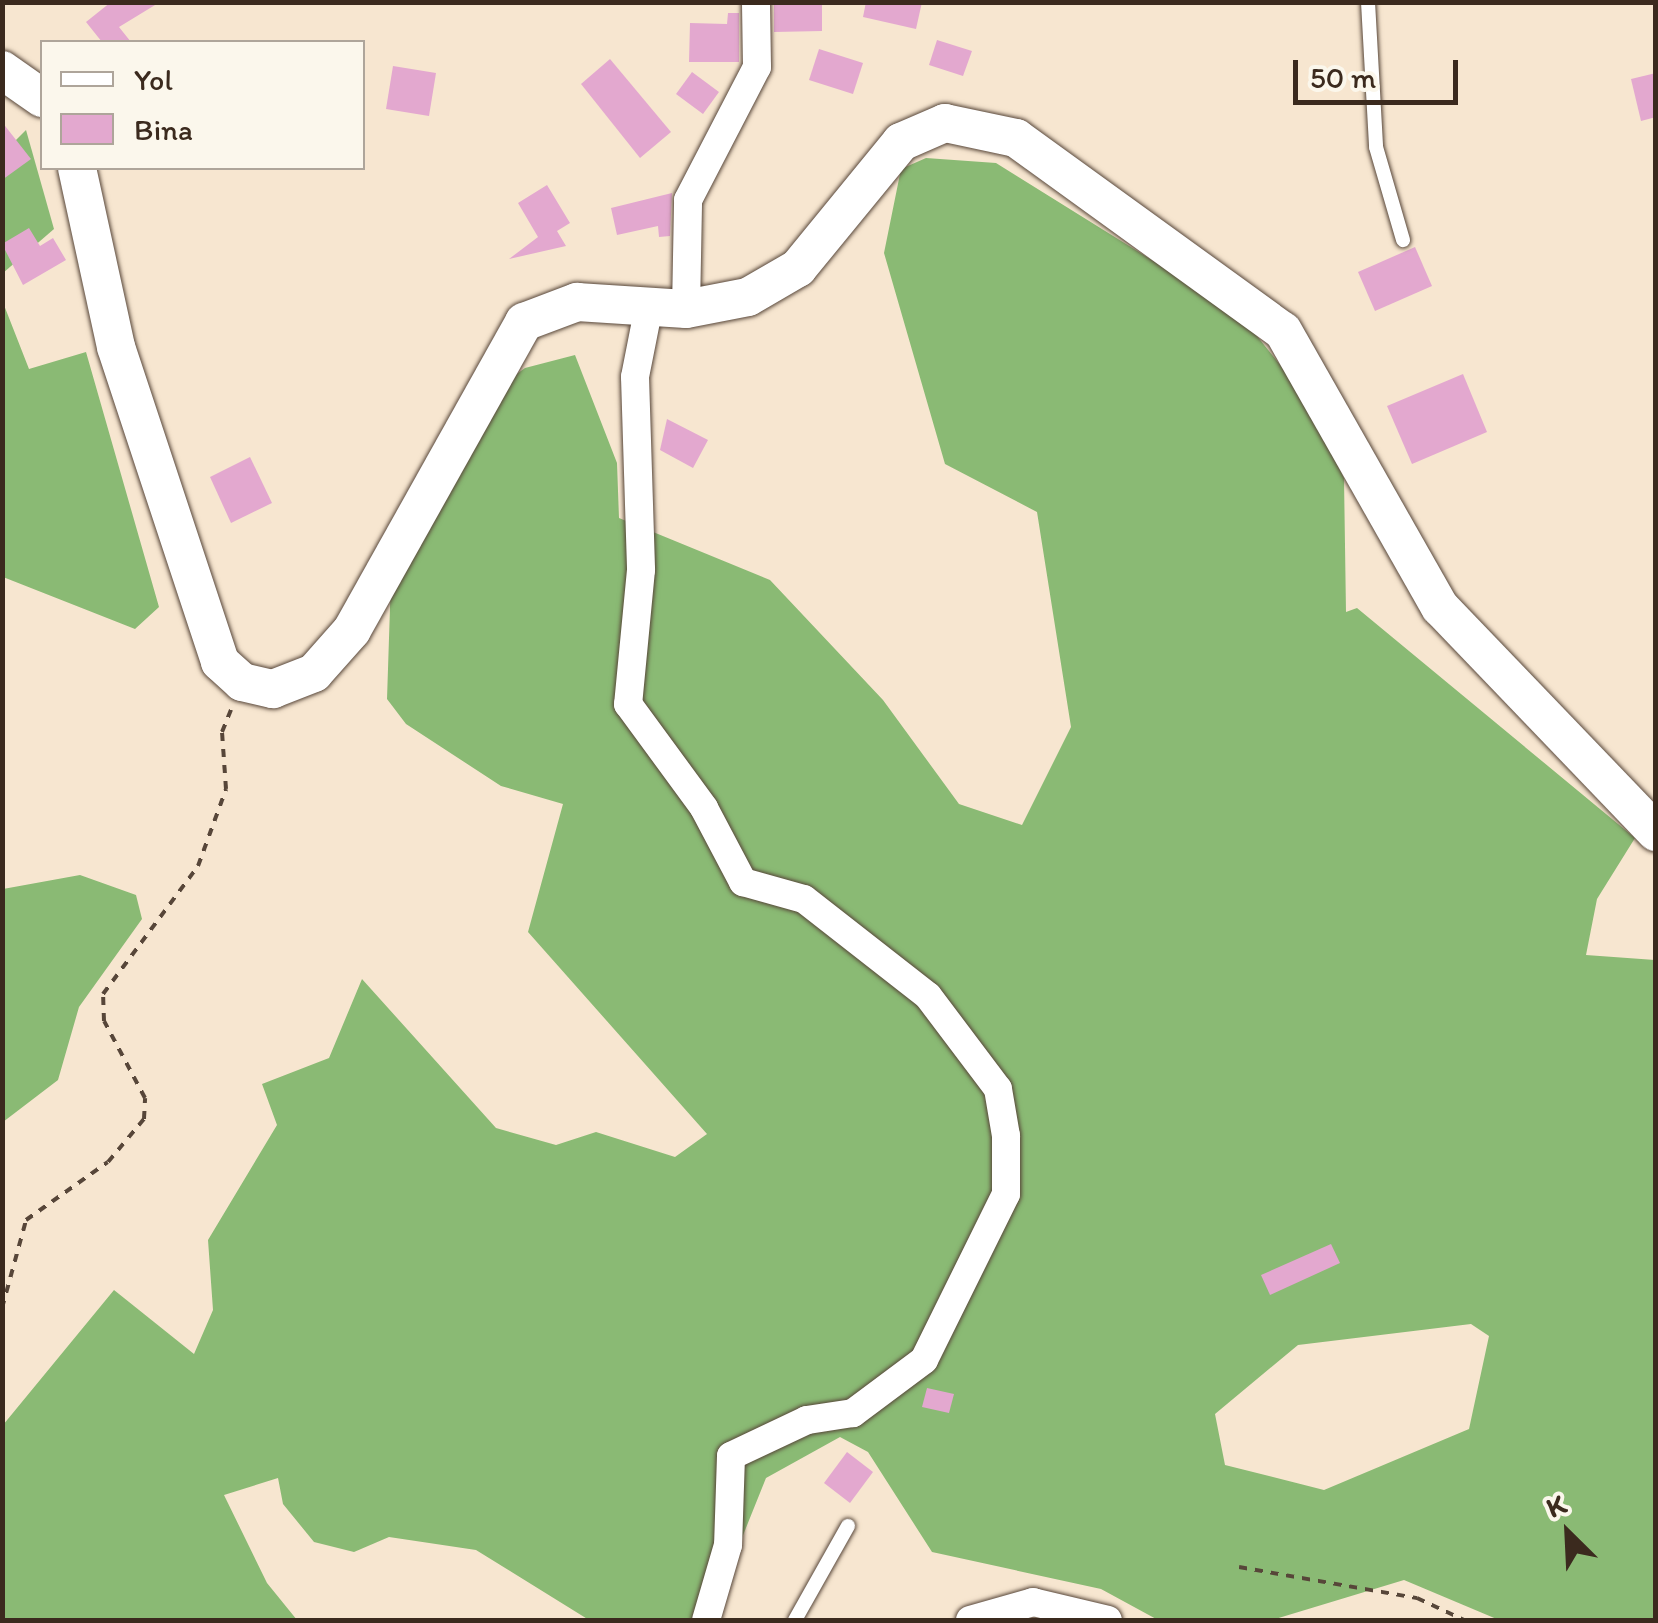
<!DOCTYPE html>
<html>
<head>
<meta charset="utf-8">
<style>
  body { margin:0 }
  #map { position:relative; width:1658px; height:1623px; overflow:hidden; background:#f7e6d0; font-family:Itim,sans-serif }
  div>[style] { position:absolute }
  .forest>* { inset:0; background:#8aba74 }
  .building>* { inset:0; background:#e3a8cf }
  .path>* { height:4px; margin-top:-2px; transform-origin:0; background:repeating-linear-gradient(90deg,#574639 0 8px,transparent 0 16px) }
  .roads { filter:drop-shadow(0 0 2px #574639) drop-shadow(0 0 2px #574639) }
  .lane>* { height:14px; margin:-7px; padding:0 7px; transform-origin:7px; border-radius:7px; background:#fff }
  .street>* { height:28px; margin:-14px; padding:0 14px; transform-origin:14px; border-radius:14px; background:#fff }
  .secondary>* { height:38px; margin:-19px; padding:0 19px; transform-origin:19px; border-radius:19px; background:#fff }
  span { translate:-50% -50%; white-space:nowrap; text-align:center; line-height:1.15; -webkit-text-stroke:10px #fbf7ec; paint-order:stroke }
  .frame { position:absolute; inset:0; border:5px solid #3b2a1e; pointer-events:none }
  .legend { position:absolute; left:40px; top:40px; width:325px; height:130px; box-sizing:border-box; background:#fbf7ec; border:2px solid #aea59a; margin:0; padding:12px 18px; list-style:none; font-size:30px; color:#3b2a1e }
  .legend li { display:flex; align-items:center; gap:20px; height:50px }
  .legend b { width:50px; border:2px solid #aea59a }
  .north { position:absolute; left:1518px; top:1483px; width:100px; height:100px; -webkit-text-stroke:8px #fbf7ec; paint-order:stroke; rotate:336deg; font-size:28px; font-weight:700; line-height:40px; text-align:center; color:#3b2a1e }
  .north::after { content:''; display:block; margin:auto; width:35px; height:45px; background:#3b2a1e; clip-path:polygon(50% 0,100% 100%,50% 72%,0 100%) }
  .scale { position:absolute; left:1293px; top:60px; width:165px; height:45px; box-sizing:border-box; border:5px solid #3b2a1e; border-top:0; padding-left:12px; font-size:30px; line-height:35px; white-space:nowrap; color:#3b2a1e; -webkit-text-stroke:8px #fbf7ec; paint-order:stroke }
</style>
</head>
<body>
<div id="map">
  <div class="forest">
    <div style="clip-path:polygon(26px 130px,54px 229px,3px 273px,3px 153px)"></div>
    <div style="clip-path:polygon(evenodd,926px 158px,996px 163px,1240px 315px,1297px 386px,1344px 478px,1346px 612px,1357px 608px,1635px 838px,1597px 899px,1586px 955px,1655px 960px,1655px 1620px,1499px 1620px,1404px 1580px,1272px 1620px,1158px 1620px,1101px 1589px,932px 1552px,868px 1452px,840px 1437px,766px 1478px,709px 1620px,589px 1620px,476px 1550px,389px 1537px,354px 1552px,314px 1542px,283px 1504px,278px 1478px,224px 1495px,267px 1583px,297px 1620px,3px 1620px,3px 1425px,114px 1290px,194px 1354px,213px 1310px,208px 1240px,277px 1125px,262px 1084px,329px 1058px,362px 979px,496px 1128px,556px 1145px,596px 1132px,675px 1157px,707px 1134px,528px 932px,563px 804px,501px 786px,406px 724px,387px 699px,391px 577px,495px 390px,525px 368px,575px 355px,617px 463px,619px 518px,770px 580px,883px 700px,959px 804px,1022px 825px,1071px 727px,1037px 512px,945px 464px,884px 253px,901px 169px,926px 158px,1471px 1324px,1489px 1336px,1469px 1429px,1324px 1490px,1225px 1465px,1215px 1414px,1298px 1345px,1471px 1324px)"></div>
    <div style="clip-path:polygon(2px 300px,29px 369px,86px 352px,159px 607px,135px 629px,3px 577px)"></div>
    <div style="clip-path:polygon(80px 875px,136px 895px,142px 919px,79px 1007px,58px 1080px,3px 1122px,3px 889px)"></div>
  </div>
  <div class="building">
    <div style="clip-path:polygon(111px 2px,160px 2px,119px 27px,131px 42px,102px 42px,86px 22px)"></div>
    <div style="clip-path:polygon(774px 2px,822px 2px,822px 31px,774px 32px)"></div>
    <div style="clip-path:polygon(866px 2px,922px 2px,916px 29px,863px 17px)"></div>
    <div style="clip-path:polygon(728px 13px,739px 13px,739px 62px,689px 62px,690px 23px,727px 24px)"></div>
    <div style="clip-path:polygon(937px 40px,972px 51px,963px 76px,929px 65px)"></div>
    <div style="clip-path:polygon(819px 49px,863px 63px,853px 94px,809px 80px)"></div>
    <div style="clip-path:polygon(610px 59px,671px 132px,640px 158px,581px 84px)"></div>
    <div style="clip-path:polygon(393px 66px,436px 73px,429px 116px,386px 109px)"></div>
    <div style="clip-path:polygon(692px 72px,719px 92px,703px 114px,676px 94px)"></div>
    <div style="clip-path:polygon(1656px 73px,1656px 117px,1641px 121px,1631px 79px)"></div>
    <div style="clip-path:polygon(2px 122px,31px 159px,2px 180px)"></div>
    <div style="clip-path:polygon(547px 185px,570px 223px,557px 231px,566px 246px,509px 259px,538px 237px,518px 203px)"></div>
    <div style="clip-path:polygon(672px 193px,670px 236px,659px 237px,658px 226px,617px 235px,611px 208px)"></div>
    <div style="clip-path:polygon(29px 228px,40px 246px,53px 238px,66px 260px,23px 285px,2px 244px)"></div>
    <div style="clip-path:polygon(1415px 247px,1432px 286px,1375px 311px,1358px 272px)"></div>
    <div style="clip-path:polygon(1463px 374px,1487px 432px,1412px 464px,1387px 406px)"></div>
    <div style="clip-path:polygon(667px 419px,708px 440px,693px 468px,660px 450px)"></div>
    <div style="clip-path:polygon(250px 457px,272px 503px,231px 523px,210px 477px)"></div>
    <div style="clip-path:polygon(1331px 1244px,1340px 1263px,1270px 1295px,1261px 1275px)"></div>
    <div style="clip-path:polygon(927px 1388px,954px 1394px,949px 1413px,922px 1407px)"></div>
    <div style="clip-path:polygon(847px 1452px,873px 1472px,850px 1503px,824px 1483px)"></div>
  </div>
  <div class="path">
    <div style="left:2px;top:1308px;width:91px;rotate:-74.7deg"></div>
    <div style="left:26px;top:1220px;width:100px;rotate:-35.3deg"></div>
    <div style="left:108px;top:1162px;width:56px;rotate:-50.1deg"></div>
    <div style="left:144px;top:1119px;width:21px;rotate:-87deg"></div>
    <div style="left:145px;top:1098px;width:87px;rotate:-118deg"></div>
    <div style="left:104px;top:1021px;width:27px;rotate:-92deg"></div>
    <div style="left:103px;top:994px;width:159px;rotate:-53.4deg"></div>
    <div style="left:198px;top:866px;width:82px;rotate:-70deg"></div>
    <div style="left:226px;top:789px;width:57px;rotate:-94deg"></div>
    <div style="left:222px;top:732px;width:24px;rotate:-68deg"></div>
    <div style="left:1239px;top:1567px;width:181px;rotate:9.9deg"></div>
    <div style="left:1417px;top:1598px;width:52px;rotate:25.1deg"></div>
  </div>
  <div class="roads">
    <div class="lane">
      <div style="left:1368px;top:2px;width:145px;rotate:86.8deg"></div>
      <div style="left:1376px;top:147px;width:97px;rotate:73.8deg"></div>
      <div style="left:795px;top:1620px;width:108px;rotate:-60.6deg"></div>
    </div>
    <div class="street">
      <div style="left:649px;top:306px;width:72px;rotate:101.2deg"></div>
      <div style="left:635px;top:377px;width:193px;rotate:88.2deg"></div>
      <div style="left:641px;top:570px;width:135px;rotate:95.5deg"></div>
      <div style="left:628px;top:704px;width:129px;rotate:53.8deg"></div>
      <div style="left:704px;top:808px;width:84px;rotate:62.2deg"></div>
      <div style="left:743px;top:882px;width:63px;rotate:15.6deg"></div>
      <div style="left:804px;top:899px;width:157px;rotate:38deg"></div>
      <div style="left:928px;top:996px;width:116px;rotate:53deg"></div>
      <div style="left:998px;top:1089px;width:48px;rotate:80.3deg"></div>
      <div style="left:1006px;top:1136px;width:58px;rotate:90deg"></div>
      <div style="left:1006px;top:1194px;width:185px;rotate:116.3deg"></div>
      <div style="left:924px;top:1360px;width:89px;rotate:143.3deg"></div>
      <div style="left:853px;top:1413px;width:47px;rotate:171.3deg"></div>
      <div style="left:807px;top:1420px;width:84px;rotate:154.7deg"></div>
      <div style="left:731px;top:1456px;width:89px;rotate:91.9deg"></div>
      <div style="left:728px;top:1545px;width:78px;rotate:106.3deg"></div>
      <div style="left:686px;top:309px;width:109px;rotate:-88.9deg"></div>
      <div style="left:688px;top:200px;width:150px;rotate:-62.6deg"></div>
      <div style="left:757px;top:67px;width:65px;rotate:-90.9deg"></div>
      <div style="left:970px;top:1620px;width:66px;rotate:-15.9deg"></div>
      <div style="left:1033px;top:1602px;width:77px;rotate:13.5deg"></div>
    </div>
    <div class="secondary">
      <div style="left:2px;top:70px;width:49px;rotate:35deg"></div>
      <div style="left:77px;top:168px;width:183px;rotate:77.7deg"></div>
      <div style="left:116px;top:347px;width:332px;rotate:71.7deg"></div>
      <div style="left:220px;top:662px;width:30px;rotate:42deg"></div>
      <div style="left:242px;top:682px;width:32px;rotate:13deg"></div>
      <div style="left:273px;top:689px;width:44px;rotate:-21.3deg"></div>
      <div style="left:314px;top:673px;width:57px;rotate:-48.5deg"></div>
      <div style="left:352px;top:630px;width:353px;rotate:-60.8deg"></div>
      <div style="left:524px;top:322px;width:57px;rotate:-20.7deg"></div>
      <div style="left:577px;top:302px;width:109px;rotate:3.7deg"></div>
      <div style="left:686px;top:309px;width:63px;rotate:-11deg"></div>
      <div style="left:748px;top:297px;width:58px;rotate:-30.1deg"></div>
      <div style="left:798px;top:268px;width:163px;rotate:-50.7deg"></div>
      <div style="left:901px;top:142px;width:48px;rotate:-23.4deg"></div>
      <div style="left:945px;top:123px;width:73px;rotate:11.9deg"></div>
      <div style="left:1016px;top:138px;width:329px;rotate:35.9deg"></div>
      <div style="left:1283px;top:331px;width:318px;rotate:60.4deg"></div>
      <div style="left:1440px;top:607px;width:312px;rotate:46.2deg"></div>
    </div>
  </div>
  <div class="frame"></div>
  <ul class="legend">
  <li><b style="height:12px;background:#fff"></b>Yol</li>
  <li><b style="height:28px;background:#e3a8cf"></b>Bina</li>
  </ul>
  <div class="north">K</div>
  <div class="scale">50 m</div>
</div>
</body>
</html>
